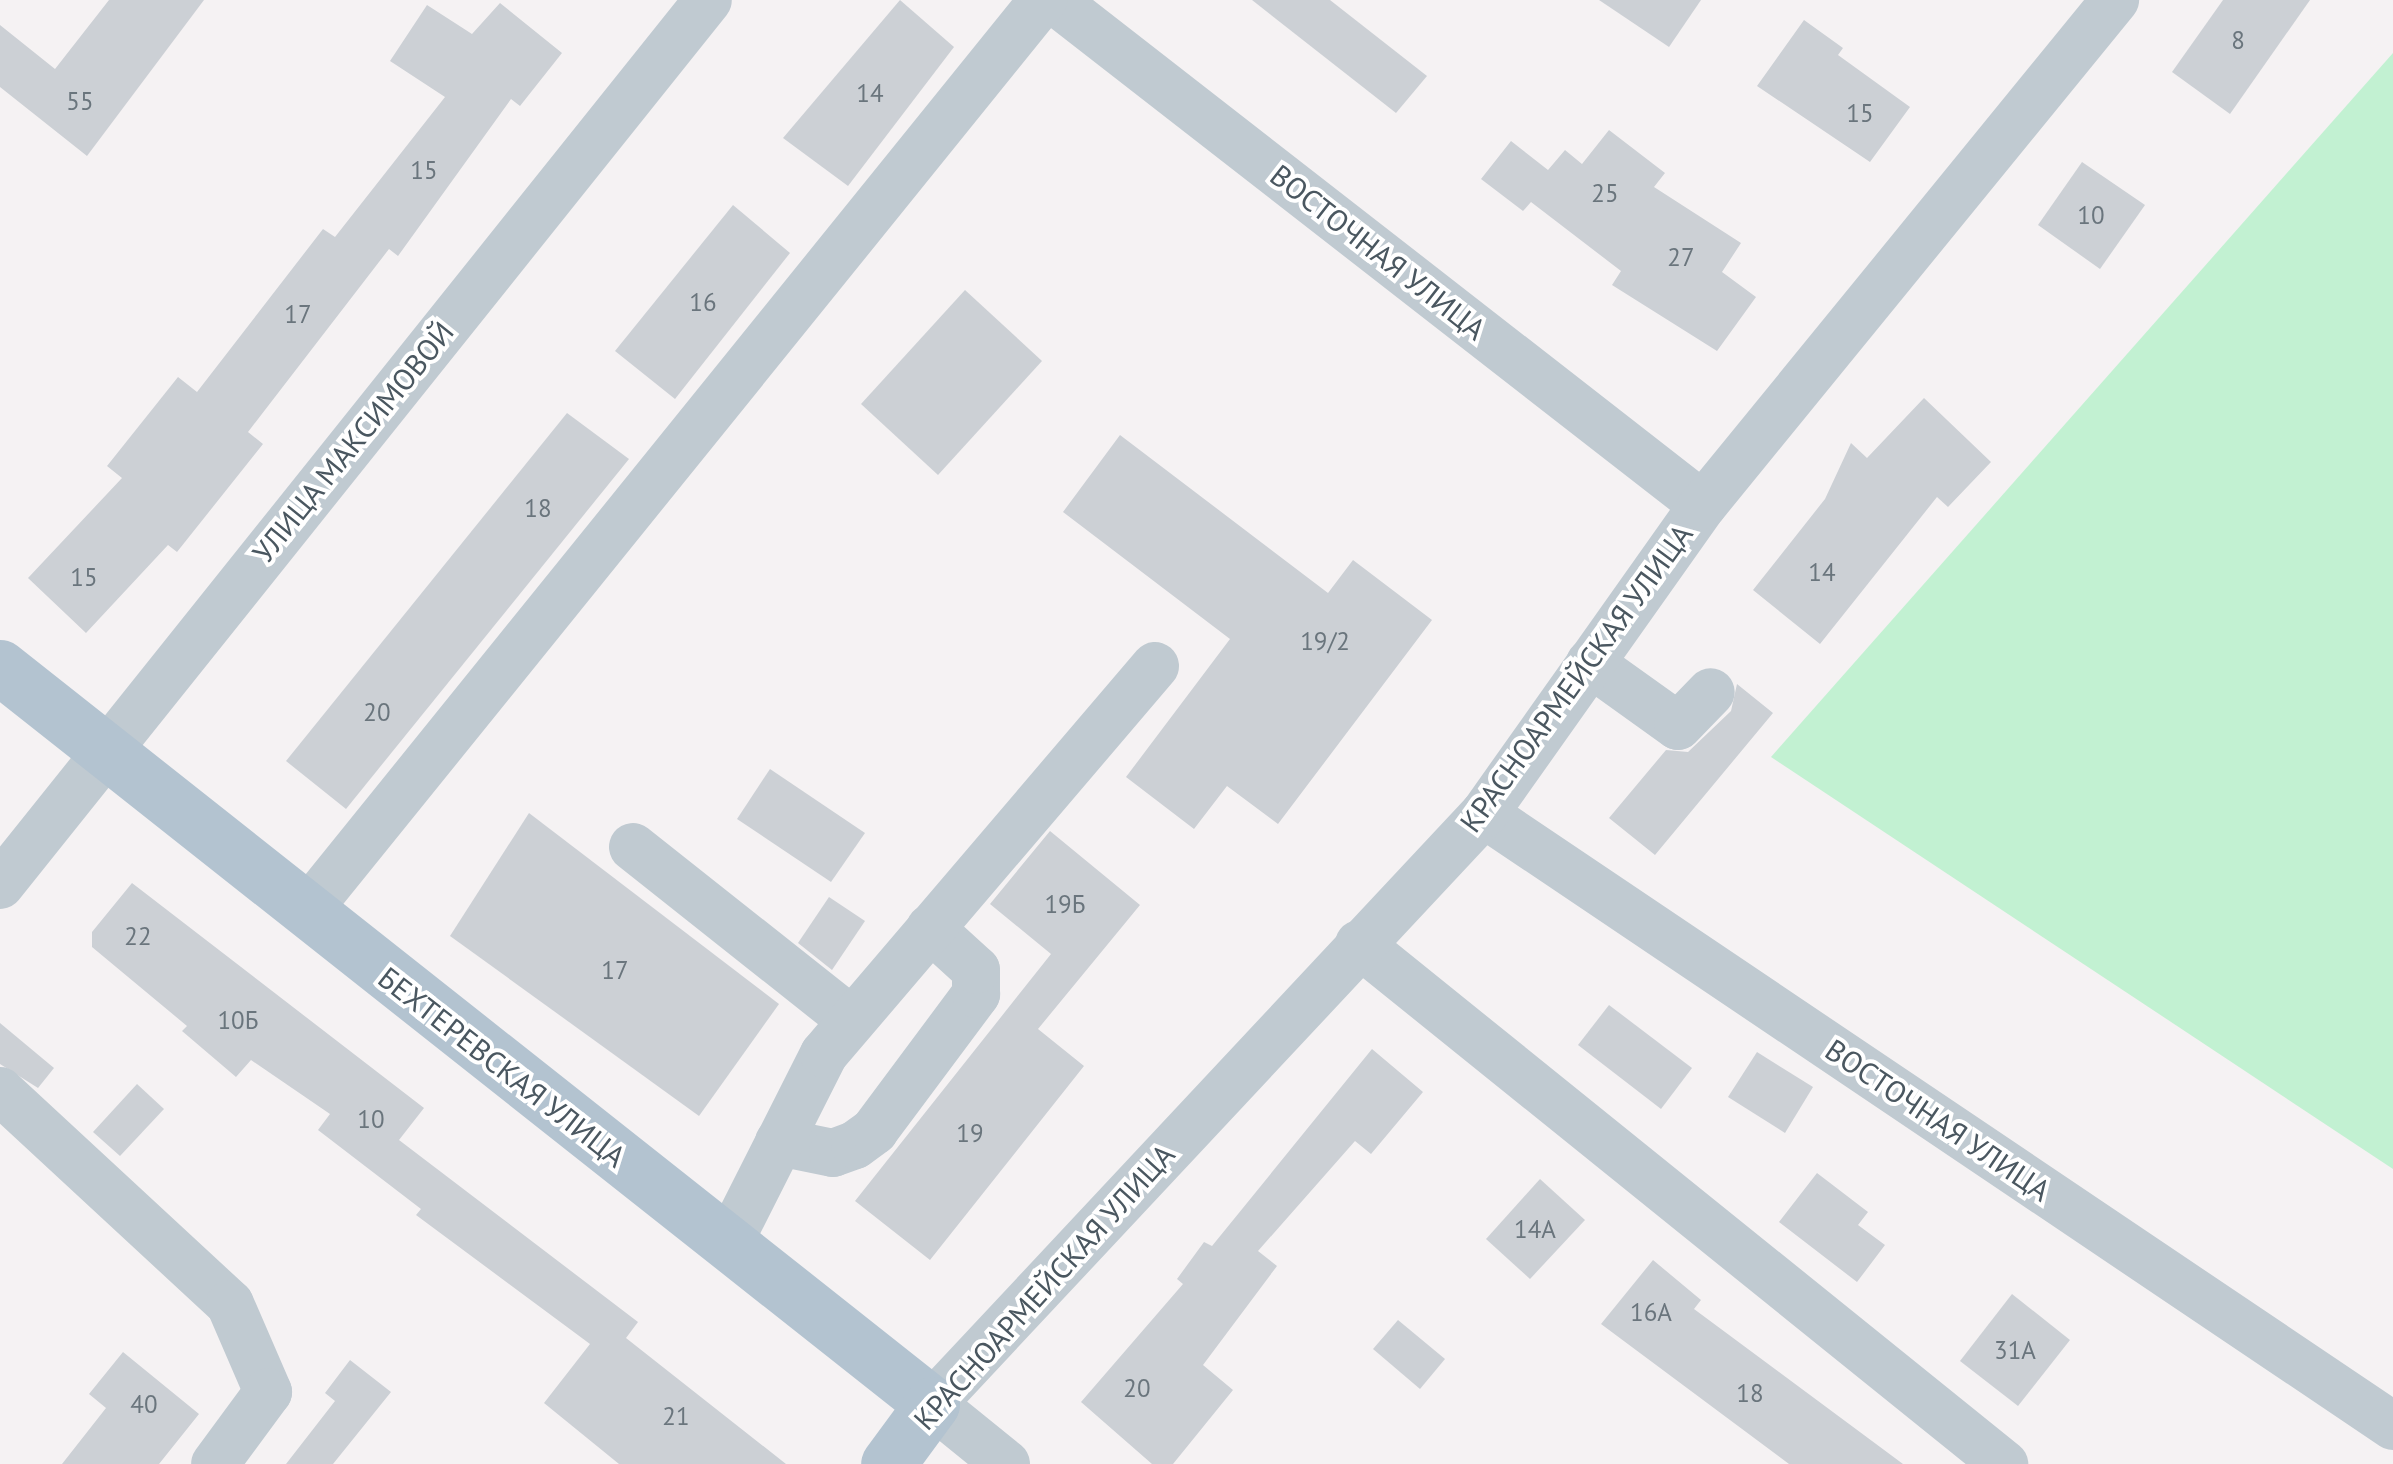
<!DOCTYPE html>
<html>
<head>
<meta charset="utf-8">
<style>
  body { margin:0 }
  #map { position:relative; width:2393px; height:1464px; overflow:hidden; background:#f5f2f3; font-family:"PT Sans",sans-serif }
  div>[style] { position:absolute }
  .green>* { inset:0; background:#c2f1d2 }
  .building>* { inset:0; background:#ccd0d5 }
  .minor>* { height:48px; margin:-24px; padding:0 24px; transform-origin:24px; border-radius:24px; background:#c0cad1 }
  .major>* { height:55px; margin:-27.5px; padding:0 27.5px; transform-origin:27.5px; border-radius:27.5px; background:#b3c3d0 }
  span { translate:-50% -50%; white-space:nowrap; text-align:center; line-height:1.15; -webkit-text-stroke:8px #fff; paint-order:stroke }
  .number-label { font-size:25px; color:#6a757d }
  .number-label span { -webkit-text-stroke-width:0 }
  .street-label { font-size:30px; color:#4a5760 }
</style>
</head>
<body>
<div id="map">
  <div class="green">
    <div style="clip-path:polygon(2393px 53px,2393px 1169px,1771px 757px)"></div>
  </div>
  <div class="building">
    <div style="clip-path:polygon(109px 0,204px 0,87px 156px,0 87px,0 25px,55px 69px)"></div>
    <div style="clip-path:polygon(900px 0,954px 47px,848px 186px,783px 138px)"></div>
    <div style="clip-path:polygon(1252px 0,1330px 0,1427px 76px,1396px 113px)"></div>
    <div style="clip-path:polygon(1599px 0,1701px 0,1669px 47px)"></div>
    <div style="clip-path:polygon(2223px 0,2310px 0,2230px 114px,2172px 72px)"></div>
    <div style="clip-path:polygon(500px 3px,562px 53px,520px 106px,511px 99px,398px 256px,389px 249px,248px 432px,263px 444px,177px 552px,168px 545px,86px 633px,28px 578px,122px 478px,107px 466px,178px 377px,197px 392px,323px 229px,335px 237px,445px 97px,390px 61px,427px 5px,472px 34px)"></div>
    <div style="clip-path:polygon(1804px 20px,1843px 48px,1838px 55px,1910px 107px,1870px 162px,1757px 86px)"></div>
    <div style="clip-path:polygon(1609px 130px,1665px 173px,1654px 187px,1741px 243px,1722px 272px,1756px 297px,1717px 351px,1612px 285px,1621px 271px,1531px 202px,1523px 211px,1481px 179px,1511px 141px,1548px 170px,1565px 150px,1582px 164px)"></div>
    <div style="clip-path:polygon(2082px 162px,2145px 205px,2100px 269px,2038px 225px)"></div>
    <div style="clip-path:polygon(733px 205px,790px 253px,675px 399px,615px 351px)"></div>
    <div style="clip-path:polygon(965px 290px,1042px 361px,938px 475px,861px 404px)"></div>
    <div style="clip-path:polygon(1924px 398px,1991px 462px,1948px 507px,1937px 497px,1820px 644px,1753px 590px,1825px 499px,1851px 443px,1867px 458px)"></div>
    <div style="clip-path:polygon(567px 413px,629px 459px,346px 809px,286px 761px)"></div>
    <div style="clip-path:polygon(1120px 435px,1328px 593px,1353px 560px,1432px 620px,1278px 824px,1227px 786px,1194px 829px,1126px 777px,1230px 639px,1063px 512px)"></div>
    <div style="clip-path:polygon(1737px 684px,1773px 713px,1655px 855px,1609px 818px,1666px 750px,1688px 752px,1731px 711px)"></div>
    <div style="clip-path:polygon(770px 769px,865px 833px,831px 882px,737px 819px)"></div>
    <div style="clip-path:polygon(529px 813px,779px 1004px,699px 1116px,450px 936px)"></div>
    <div style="clip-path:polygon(1050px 831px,1140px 905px,1038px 1029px,1084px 1066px,930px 1260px,855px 1201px,1051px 954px,990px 904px)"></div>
    <div style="clip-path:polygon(132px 883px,424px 1108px,399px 1140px,638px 1322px,626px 1338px,786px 1464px,619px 1464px,544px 1403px,590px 1344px,416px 1215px,421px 1209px,318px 1130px,330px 1114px,251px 1060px,236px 1077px,182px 1031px,187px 1026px,92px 947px,92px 932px)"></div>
    <div style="clip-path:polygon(829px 897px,865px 921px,832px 970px,798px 943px)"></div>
    <div style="clip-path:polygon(1609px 1005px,1692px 1068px,1661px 1109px,1578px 1045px)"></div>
    <div style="clip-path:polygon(0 1023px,54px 1068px,38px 1088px,0 1064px)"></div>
    <div style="clip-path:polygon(1372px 1049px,1423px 1092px,1371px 1154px,1355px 1141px,1258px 1251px,1277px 1266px,1203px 1365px,1233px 1390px,1173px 1464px,1152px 1464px,1081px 1402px,1183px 1284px,1177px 1279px,1204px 1242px,1212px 1246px)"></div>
    <div style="clip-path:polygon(1757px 1052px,1813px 1087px,1785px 1133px,1728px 1097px)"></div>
    <div style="clip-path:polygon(137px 1084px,164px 1109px,120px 1156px,93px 1132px)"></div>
    <div style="clip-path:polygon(1817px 1173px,1868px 1212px,1858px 1225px,1885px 1245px,1857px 1282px,1779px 1222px)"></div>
    <div style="clip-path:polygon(1540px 1179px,1585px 1220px,1530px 1279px,1486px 1239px)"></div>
    <div style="clip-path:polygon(1653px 1260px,1701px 1300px,1694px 1309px,1903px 1464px,1789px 1464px,1601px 1324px)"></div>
    <div style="clip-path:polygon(2012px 1294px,2070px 1340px,2018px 1406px,1960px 1361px)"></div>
    <div style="clip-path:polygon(1398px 1320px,1445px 1359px,1420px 1389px,1373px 1349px)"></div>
    <div style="clip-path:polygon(123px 1352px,199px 1414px,159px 1464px,62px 1464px,106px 1408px,89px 1394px)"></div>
    <div style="clip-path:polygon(350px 1360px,391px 1392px,333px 1464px,286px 1464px,335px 1401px,325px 1393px)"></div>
  </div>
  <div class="minor">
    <div style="left:1054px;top:0;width:822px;rotate:37.89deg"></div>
    <div style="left:1590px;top:663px;width:108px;rotate:35.6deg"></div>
    <div style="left:1678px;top:726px;width:47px;rotate:-45.9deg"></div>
    <div style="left:1484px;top:814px;width:1096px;rotate:33.95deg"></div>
    <div style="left:633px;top:847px;width:278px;rotate:38.4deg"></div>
    <div style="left:0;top:885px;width:1133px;rotate:-51.34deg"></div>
    <div style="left:306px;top:912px;width:1173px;rotate:-51.06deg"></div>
    <div style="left:1359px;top:944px;width:829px;rotate:38.88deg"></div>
    <div style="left:0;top:1091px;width:313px;rotate:42.8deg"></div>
    <div style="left:230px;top:1304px;width:96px;rotate:66.6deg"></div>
    <div style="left:268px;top:1392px;width:89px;rotate:126.4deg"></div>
    <div style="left:779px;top:1142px;width:55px;rotate:11.5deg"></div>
    <div style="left:833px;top:1153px;width:23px;rotate:-20deg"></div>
    <div style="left:855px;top:1145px;width:24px;rotate:-36deg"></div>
    <div style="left:874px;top:1131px;width:171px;rotate:-53.3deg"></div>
    <div style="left:976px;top:994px;width:24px;rotate:-90deg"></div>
    <div style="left:976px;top:970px;width:62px;rotate:-137.6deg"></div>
    <div style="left:728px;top:1244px;width:213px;rotate:-63.2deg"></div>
    <div style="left:824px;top:1054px;width:510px;rotate:-49.53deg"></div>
    <div style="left:1006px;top:1464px;width:95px;rotate:-141deg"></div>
    <div style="left:932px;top:1404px;width:808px;rotate:-46.91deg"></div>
    <div style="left:1484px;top:814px;width:379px;rotate:-54.7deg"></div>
    <div style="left:1703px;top:505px;width:652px;rotate:-50.79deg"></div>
  </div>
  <div class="major">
    <div style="left:0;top:667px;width:1188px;rotate:38.34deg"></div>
    <div style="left:932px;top:1404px;width:74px;rotate:126.3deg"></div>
  </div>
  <div class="number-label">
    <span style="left:2238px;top:40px">8</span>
    <span style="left:870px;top:93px">14</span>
    <span style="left:80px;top:101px">55</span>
    <span style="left:1860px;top:113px">15</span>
    <span style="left:424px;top:170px">15</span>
    <span style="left:1605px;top:193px">25</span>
    <span style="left:2091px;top:215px">10</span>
    <span style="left:1681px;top:257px">27</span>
    <span style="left:703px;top:302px">16</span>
    <span style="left:298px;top:314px">17</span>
    <span style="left:538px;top:508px">18</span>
    <span style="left:1822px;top:572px">14</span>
    <span style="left:84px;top:577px">15</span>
    <span style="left:1325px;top:641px">19/2</span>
    <span style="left:377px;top:712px">20</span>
    <span style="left:1065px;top:904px">19Б</span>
    <span style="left:138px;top:936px">22</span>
    <span style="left:615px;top:970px">17</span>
    <span style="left:238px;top:1020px">10Б</span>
    <span style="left:371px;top:1119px">10</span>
    <span style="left:970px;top:1133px">19</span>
    <span style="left:1535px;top:1229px">14А</span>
    <span style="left:1651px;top:1312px">16А</span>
    <span style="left:2015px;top:1350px">31А</span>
    <span style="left:1137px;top:1388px">20</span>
    <span style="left:1750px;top:1393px">18</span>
    <span style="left:144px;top:1404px">40</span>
    <span style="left:676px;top:1416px">21</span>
  </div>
  <div class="street-label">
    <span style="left:1378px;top:252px;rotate:38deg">ВОСТОЧНАЯ УЛИЦА</span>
    <span style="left:353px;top:442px;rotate:-51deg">УЛИЦА МАКСИМОВОЙ</span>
    <span style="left:1576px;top:678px;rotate:-54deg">КРАСНОАРМЕЙСКАЯ УЛИЦА</span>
    <span style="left:502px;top:1067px;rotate:38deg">БЕХТЕРЕВСКАЯ УЛИЦА</span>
    <span style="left:1938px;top:1120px;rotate:34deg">ВОСТОЧНАЯ УЛИЦА</span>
    <span style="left:1044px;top:1287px;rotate:-48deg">КРАСНОАРМЕЙСКАЯ УЛИЦА</span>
  </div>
</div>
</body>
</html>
